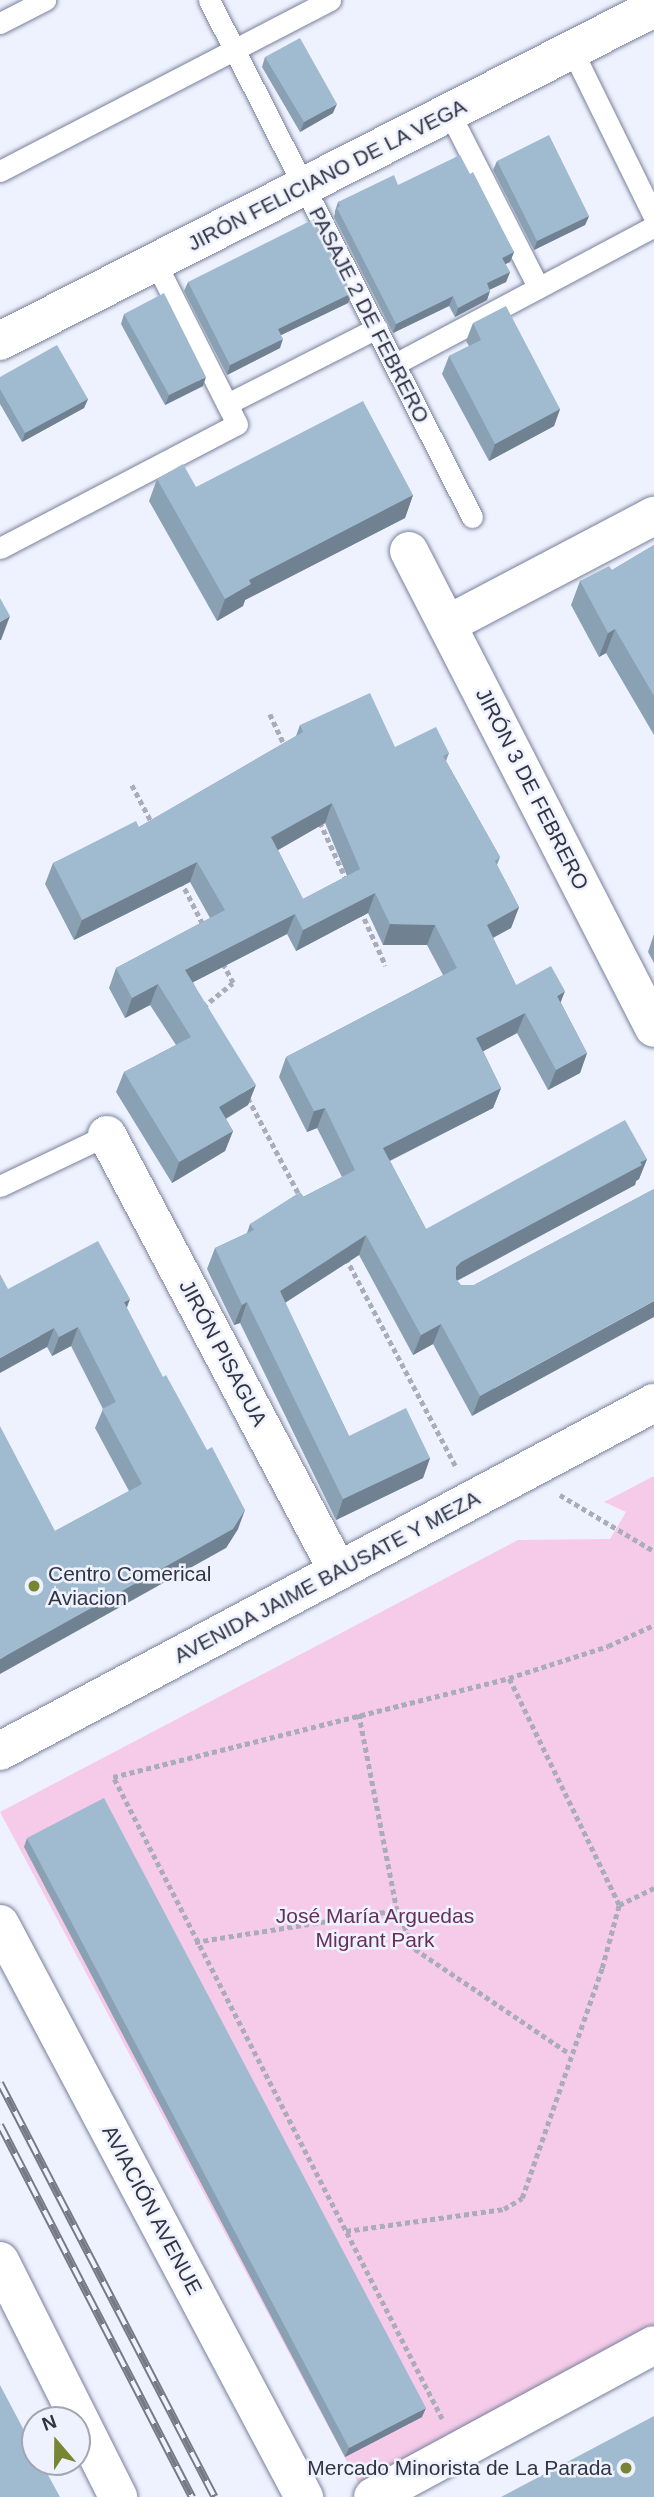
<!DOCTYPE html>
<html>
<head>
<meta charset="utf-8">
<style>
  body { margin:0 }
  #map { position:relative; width:654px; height:2497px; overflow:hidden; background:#eef2fe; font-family:Arial,sans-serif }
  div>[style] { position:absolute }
  .green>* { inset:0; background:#f5cbe9 }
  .path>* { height:4.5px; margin-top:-2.25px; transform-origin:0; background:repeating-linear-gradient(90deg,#aaadb9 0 5px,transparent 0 8.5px) }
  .roads { filter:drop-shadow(0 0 2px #79809c) drop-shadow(0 0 2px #79809c) }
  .lane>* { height:21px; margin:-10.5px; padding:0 10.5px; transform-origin:10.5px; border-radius:10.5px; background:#fff }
  .street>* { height:38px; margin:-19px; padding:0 19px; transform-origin:19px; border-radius:19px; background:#fff }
  .secondary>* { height:38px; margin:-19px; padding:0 19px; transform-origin:19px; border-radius:19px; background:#fff }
  .primary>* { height:38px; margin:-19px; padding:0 19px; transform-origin:19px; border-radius:19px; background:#fff }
  .rail>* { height:8px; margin-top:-4px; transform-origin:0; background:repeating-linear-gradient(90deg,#eef2fe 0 16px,#777a86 0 32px); box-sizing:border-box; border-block:2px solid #777a86 }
  .wall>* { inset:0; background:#8aa0b3 }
  .shaded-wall>* { inset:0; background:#708292 }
  .building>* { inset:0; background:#a0bad0 }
  .dots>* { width:19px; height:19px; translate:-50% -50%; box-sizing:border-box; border:4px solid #eef2fe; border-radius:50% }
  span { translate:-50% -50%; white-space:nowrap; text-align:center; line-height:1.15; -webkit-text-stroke:5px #eef2fe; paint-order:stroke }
  .street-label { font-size:21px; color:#323541 }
  .poi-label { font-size:21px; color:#323541 }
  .left { translate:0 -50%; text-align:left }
  .right { translate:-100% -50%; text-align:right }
  .park-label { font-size:21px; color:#672f5a }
  .north { position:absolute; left:21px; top:2406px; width:70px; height:70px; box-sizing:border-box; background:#eef2fe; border:2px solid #a3a6b2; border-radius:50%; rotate:340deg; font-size:19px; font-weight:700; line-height:28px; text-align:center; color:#323541 }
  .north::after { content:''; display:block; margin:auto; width:24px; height:32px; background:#788532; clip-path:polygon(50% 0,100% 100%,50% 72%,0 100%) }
</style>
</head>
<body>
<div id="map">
  <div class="green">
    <div style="clip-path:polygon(654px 1476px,654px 2327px,360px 2486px,0 1812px,518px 1540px,610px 1539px,626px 1512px,604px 1502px)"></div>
  </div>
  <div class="path">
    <div style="left:270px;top:714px;width:38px;rotate:65deg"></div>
    <div style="left:132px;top:785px;width:43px;rotate:62.2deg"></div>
    <div style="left:320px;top:822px;width:65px;rotate:65.4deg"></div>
    <div style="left:181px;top:881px;width:51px;rotate:62.9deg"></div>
    <div style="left:361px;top:911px;width:60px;rotate:65.6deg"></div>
    <div style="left:203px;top:1007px;width:38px;rotate:-39deg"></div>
    <div style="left:233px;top:983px;width:24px;rotate:-118deg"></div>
    <div style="left:248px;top:1098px;width:113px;rotate:62.1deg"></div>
    <div style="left:346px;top:1258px;width:236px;rotate:62.2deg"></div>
    <div style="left:560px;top:1495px;width:109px;rotate:30.8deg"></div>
    <div style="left:359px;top:1714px;width:200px;rotate:79deg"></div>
    <div style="left:397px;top:1910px;width:43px;rotate:65.2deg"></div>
    <div style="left:415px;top:1949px;width:187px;rotate:34.1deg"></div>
    <div style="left:619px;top:1905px;width:39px;rotate:-26deg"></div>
    <div style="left:195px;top:1942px;width:205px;rotate:-9deg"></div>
    <div style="left:346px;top:2231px;width:160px;rotate:-7.9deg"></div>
    <div style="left:504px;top:2209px;width:21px;rotate:-31deg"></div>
    <div style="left:522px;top:2198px;width:244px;rotate:-70.8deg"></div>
    <div style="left:602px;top:1968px;width:65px;rotate:-74.9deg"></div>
    <div style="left:619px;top:1905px;width:252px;rotate:-115.9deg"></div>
    <div style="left:442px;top:2419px;width:721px;rotate:-117.13deg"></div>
    <div style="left:113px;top:1777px;width:408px;rotate:-14deg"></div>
    <div style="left:509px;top:1678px;width:104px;rotate:-17.9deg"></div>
    <div style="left:608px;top:1646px;width:51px;rotate:-24.5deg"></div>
  </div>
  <div class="roads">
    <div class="lane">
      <div style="left:209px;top:0;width:580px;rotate:63.04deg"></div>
      <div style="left:0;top:23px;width:51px;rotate:-27.1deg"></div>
      <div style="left:572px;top:50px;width:186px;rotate:63.8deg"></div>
      <div style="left:449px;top:112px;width:196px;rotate:63deg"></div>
      <div style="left:0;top:171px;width:372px;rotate:-27.4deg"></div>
      <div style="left:395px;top:364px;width:293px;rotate:-28deg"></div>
      <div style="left:227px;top:404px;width:168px;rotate:-26.9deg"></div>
      <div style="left:0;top:548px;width:267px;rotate:-27.6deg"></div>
      <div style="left:237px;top:424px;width:182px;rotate:-116.8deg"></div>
      <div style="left:0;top:1186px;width:119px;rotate:-25.5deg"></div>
    </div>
    <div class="street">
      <div style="left:0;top:341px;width:734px;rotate:-26.98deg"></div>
      <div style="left:409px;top:551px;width:536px;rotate:62.81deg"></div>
      <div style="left:448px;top:624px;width:233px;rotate:-27.7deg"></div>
      <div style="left:107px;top:1135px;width:493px;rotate:62.1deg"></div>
      <div style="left:373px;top:2497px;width:319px;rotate:-28.4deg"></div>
    </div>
    <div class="secondary">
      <div style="left:0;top:1751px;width:741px;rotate:-28.02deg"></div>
    </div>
    <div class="primary">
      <div style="left:0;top:1924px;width:649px;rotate:62.05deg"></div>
      <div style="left:0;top:2261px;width:264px;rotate:63.4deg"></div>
    </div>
  </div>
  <div class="rail">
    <div style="left:0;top:2083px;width:466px;rotate:62.6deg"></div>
    <div style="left:0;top:2125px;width:419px;rotate:62.7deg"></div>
  </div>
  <div class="wall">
    <div style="clip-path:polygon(265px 57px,333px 113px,300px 132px,262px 67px)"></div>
    <div style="clip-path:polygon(497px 161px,589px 216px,585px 225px,534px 250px,493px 170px)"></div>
    <div style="clip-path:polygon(470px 174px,514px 252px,510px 262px,505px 264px,510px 272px,506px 282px,490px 289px,487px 300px,455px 317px,449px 306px,393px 333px,334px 217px,335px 213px,335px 211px,338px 202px,398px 185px)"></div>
    <div style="clip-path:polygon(188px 282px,352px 293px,348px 303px,281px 335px,280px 348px,227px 375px,184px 291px)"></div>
    <div style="clip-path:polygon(124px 314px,203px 386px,165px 405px,121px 324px)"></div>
    <div style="clip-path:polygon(473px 323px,560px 409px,554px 426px,489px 461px,442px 374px,449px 356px,469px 346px,466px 341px)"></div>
    <div style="clip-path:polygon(0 377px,88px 399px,84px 408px,22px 442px,0 404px)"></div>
    <div style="clip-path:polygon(157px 479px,196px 487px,413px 495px,405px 518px,245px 600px,243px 606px,217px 621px,149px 501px)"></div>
    <div style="clip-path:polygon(654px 545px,654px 735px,606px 653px,599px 657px,571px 605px,580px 581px,612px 570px)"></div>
    <div style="clip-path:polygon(evenodd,300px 725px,395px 747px,449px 753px,446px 761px,500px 857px,497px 865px,519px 907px,511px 928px,493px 938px,516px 985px,561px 1003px,587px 1053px,580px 1073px,548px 1090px,517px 1033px,483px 1051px,501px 1088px,493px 1108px,390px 1161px,426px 1229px,647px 1159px,639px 1179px,636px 1181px,635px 1185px,457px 1281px,461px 1285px,474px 1285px,654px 1189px,472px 1416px,433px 1344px,413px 1355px,359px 1255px,285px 1303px,349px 1436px,430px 1458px,423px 1478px,336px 1520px,240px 1323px,234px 1325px,207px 1269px,215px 1248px,247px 1233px,250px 1224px,342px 1177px,317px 1128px,307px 1132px,279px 1077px,286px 1057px,443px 975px,427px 945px,383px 945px,368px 913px,296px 951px,287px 934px,193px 982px,248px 1105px,226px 1119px,233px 1131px,225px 1151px,172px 1183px,116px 1092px,124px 1072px,176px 1045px,150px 1005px,125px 1018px,109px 988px,116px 968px,210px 918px,190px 882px,74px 940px,45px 884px,53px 863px,139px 827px,296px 736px,300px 725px,325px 823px,347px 876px,303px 899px,278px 850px,325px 823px)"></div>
    <div style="clip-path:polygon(654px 934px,654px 963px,648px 952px)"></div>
    <div style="clip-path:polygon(8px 1289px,127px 1309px,238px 1529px,226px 1548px,55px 1531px,129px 1491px,95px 1428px,103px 1409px,71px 1346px,52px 1356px,47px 1347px)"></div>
    <div style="clip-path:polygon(27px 1838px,422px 2417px,345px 2457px,24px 1847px)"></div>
  </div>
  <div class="shaded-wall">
    <div style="clip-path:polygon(337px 104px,333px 113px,300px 132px,304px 122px)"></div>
    <div style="clip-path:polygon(589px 216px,585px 225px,534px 250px,537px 241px)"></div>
    <div style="clip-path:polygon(514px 252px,510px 262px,499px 267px,502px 258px)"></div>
    <div style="clip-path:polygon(510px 272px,506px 282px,483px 293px,487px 283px)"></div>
    <div style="clip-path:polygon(490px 291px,487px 300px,455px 317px,458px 308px)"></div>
    <div style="clip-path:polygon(352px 293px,348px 303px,275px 338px,278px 329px)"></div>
    <div style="clip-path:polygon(453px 296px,449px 306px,393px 333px,396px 324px)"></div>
    <div style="clip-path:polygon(283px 339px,280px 348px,227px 375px,230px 365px)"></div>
    <div style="clip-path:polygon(206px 377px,203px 386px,165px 405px,169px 395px)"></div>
    <div style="clip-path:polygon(88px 399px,84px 408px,22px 442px,25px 433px)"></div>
    <div style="clip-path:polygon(560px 409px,554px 426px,489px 461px,495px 444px)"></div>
    <div style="clip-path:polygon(413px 495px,405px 518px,245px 600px,243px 606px,217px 621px,225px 599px,249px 580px)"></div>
    <div style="clip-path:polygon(10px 616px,1px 640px,0 640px,0 622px)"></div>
    <div style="clip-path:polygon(615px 629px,606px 653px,599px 657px,608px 633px)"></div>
    <div style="clip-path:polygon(332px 803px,325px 823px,264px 858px,271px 837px)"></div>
    <div style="clip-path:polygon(197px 862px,190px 882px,74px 940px,82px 920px)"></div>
    <div style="clip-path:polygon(375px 893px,368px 913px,296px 951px,303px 930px)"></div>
    <div style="clip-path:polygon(519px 907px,511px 928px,479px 945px,487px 925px)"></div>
    <div style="clip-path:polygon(295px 914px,287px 934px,178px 990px,185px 970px)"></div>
    <div style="clip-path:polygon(390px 924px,435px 925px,427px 945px,383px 945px)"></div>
    <div style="clip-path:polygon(158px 984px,150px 1005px,125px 1018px,132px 998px)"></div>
    <div style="clip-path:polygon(565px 991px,557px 1012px,557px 996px)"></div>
    <div style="clip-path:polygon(525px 1013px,517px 1033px,469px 1059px,476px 1038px)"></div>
    <div style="clip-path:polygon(587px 1053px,580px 1073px,548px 1090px,556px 1070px)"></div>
    <div style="clip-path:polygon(256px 1085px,248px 1105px,211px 1127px,219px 1107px)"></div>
    <div style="clip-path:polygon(501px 1088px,493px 1108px,375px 1168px,383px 1148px)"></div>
    <div style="clip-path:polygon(325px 1108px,317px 1128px,307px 1132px,314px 1111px)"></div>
    <div style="clip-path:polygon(233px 1131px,225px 1151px,172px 1183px,179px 1162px)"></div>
    <div style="clip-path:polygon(647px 1159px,639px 1179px,636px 1181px,635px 1185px,454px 1282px,456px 1267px,461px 1262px)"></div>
    <div style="clip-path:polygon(366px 1235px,359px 1255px,272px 1311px,280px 1291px)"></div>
    <div style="clip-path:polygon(130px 1299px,123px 1318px,124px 1302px)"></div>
    <div style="clip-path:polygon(654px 1301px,654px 1317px,472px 1416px,480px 1396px)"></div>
    <div style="clip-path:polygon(247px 1302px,240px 1323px,234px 1325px,242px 1305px)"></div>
    <div style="clip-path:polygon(441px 1324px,433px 1344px,413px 1355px,421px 1335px)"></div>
    <div style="clip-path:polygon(78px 1327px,71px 1346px,52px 1356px,59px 1337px)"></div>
    <div style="clip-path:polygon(54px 1328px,47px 1347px,0 1373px,0 1358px)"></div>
    <div style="clip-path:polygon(430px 1458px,423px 1478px,336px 1520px,343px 1499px)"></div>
    <div style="clip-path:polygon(245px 1510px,238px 1529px,226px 1548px,0 1674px,0 1659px)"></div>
    <div style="clip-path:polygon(426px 2408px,422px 2417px,345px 2457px,349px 2448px)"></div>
  </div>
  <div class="building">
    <div style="clip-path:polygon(300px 38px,337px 104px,304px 122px,265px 57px)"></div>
    <div style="clip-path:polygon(549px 135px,589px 216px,537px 241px,497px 161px)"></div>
    <div style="clip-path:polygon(460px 155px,470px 174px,473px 172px,514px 252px,502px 258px,510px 272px,487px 283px,490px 291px,458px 308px,453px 296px,396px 324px,337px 208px,340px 206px,338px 202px,394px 175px,398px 185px)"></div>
    <div style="clip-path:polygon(314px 219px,352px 293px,278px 329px,283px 339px,230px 365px,188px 282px)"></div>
    <div style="clip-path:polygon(164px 293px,206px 377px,169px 395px,124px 314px)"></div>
    <div style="clip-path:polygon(506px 306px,560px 409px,495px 444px,449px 356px,481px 340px,473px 323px)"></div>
    <div style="clip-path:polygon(57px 345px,88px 399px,25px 433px,0 389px,0 377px)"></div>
    <div style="clip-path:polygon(363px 401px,413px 495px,249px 580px,251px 584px,225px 599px,157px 479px,183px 464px,196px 487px)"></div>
    <div style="clip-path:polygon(654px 545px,654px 696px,615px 629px,608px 633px,580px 581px,609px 566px,612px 570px)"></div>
    <div style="clip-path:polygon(0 598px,10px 616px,0 622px)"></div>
    <div style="clip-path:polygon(evenodd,370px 693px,395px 747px,436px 727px,449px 753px,443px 756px,500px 857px,495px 861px,519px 907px,487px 925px,516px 985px,551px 966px,565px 991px,557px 996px,587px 1053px,556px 1070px,525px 1013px,476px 1038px,501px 1088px,383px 1148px,426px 1229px,625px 1120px,647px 1159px,640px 1162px,642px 1165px,461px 1262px,456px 1267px,456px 1279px,461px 1285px,474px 1285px,654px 1189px,654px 1301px,480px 1396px,441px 1324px,421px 1335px,366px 1235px,280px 1291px,349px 1436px,406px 1408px,430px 1458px,343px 1499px,247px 1302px,242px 1305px,215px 1248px,254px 1230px,250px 1224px,300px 1192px,304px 1197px,355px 1170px,325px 1108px,314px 1111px,286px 1057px,457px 968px,435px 925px,390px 924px,375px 893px,303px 930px,295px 914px,185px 970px,256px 1085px,219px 1107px,233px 1131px,179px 1162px,124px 1072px,191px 1037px,158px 984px,132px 998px,116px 968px,225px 910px,197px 862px,82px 920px,53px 863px,136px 821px,139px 827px,303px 732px,300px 725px,370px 693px,332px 803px,360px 869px,303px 899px,271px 837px,332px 803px)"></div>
    <div style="clip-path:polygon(98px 1241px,130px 1299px,124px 1302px,163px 1377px,166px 1375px,207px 1450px,212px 1447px,245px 1510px,233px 1529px,0 1659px,0 1426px,55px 1531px,142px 1484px,102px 1409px,116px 1402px,78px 1327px,59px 1337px,54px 1328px,0 1358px,0 1274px,8px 1289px)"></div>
    <div style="clip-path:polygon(104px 1798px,426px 2408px,349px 2448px,27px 1838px)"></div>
    <div style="clip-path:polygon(0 2385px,35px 2451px,35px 2462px,41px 2462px,60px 2497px,0 2497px)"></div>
    <div style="clip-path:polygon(654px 2416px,654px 2497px,501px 2497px)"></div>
  </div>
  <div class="dots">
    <div style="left:34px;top:1586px;background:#788532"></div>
    <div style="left:626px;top:2468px;background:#788532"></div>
  </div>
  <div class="street-label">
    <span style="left:327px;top:175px;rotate:-27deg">JIRÓN FELICIANO DE LA VEGA</span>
    <span style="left:369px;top:315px;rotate:63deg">PASAJE 2 DE FEBRERO</span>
    <span style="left:532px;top:789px;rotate:63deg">JIRÓN 3 DE FEBRERO</span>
    <span style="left:223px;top:1353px;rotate:62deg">JIRÓN PISAGUA</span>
    <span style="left:327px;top:1577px;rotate:-28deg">AVENIDA JAIME BAUSATE Y MEZA</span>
    <span style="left:152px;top:2210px;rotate:62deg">AVIACIÓN AVENUE</span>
  </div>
  <div class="poi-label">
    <span class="left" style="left:48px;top:1586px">Centro Comerical<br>Aviacion</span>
    <span class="right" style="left:612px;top:2468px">Mercado Minorista de La Parada</span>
  </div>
  <div class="park-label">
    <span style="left:375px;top:1928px">José María Arguedas<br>Migrant Park</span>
  </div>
  <div class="north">N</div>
</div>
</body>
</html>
